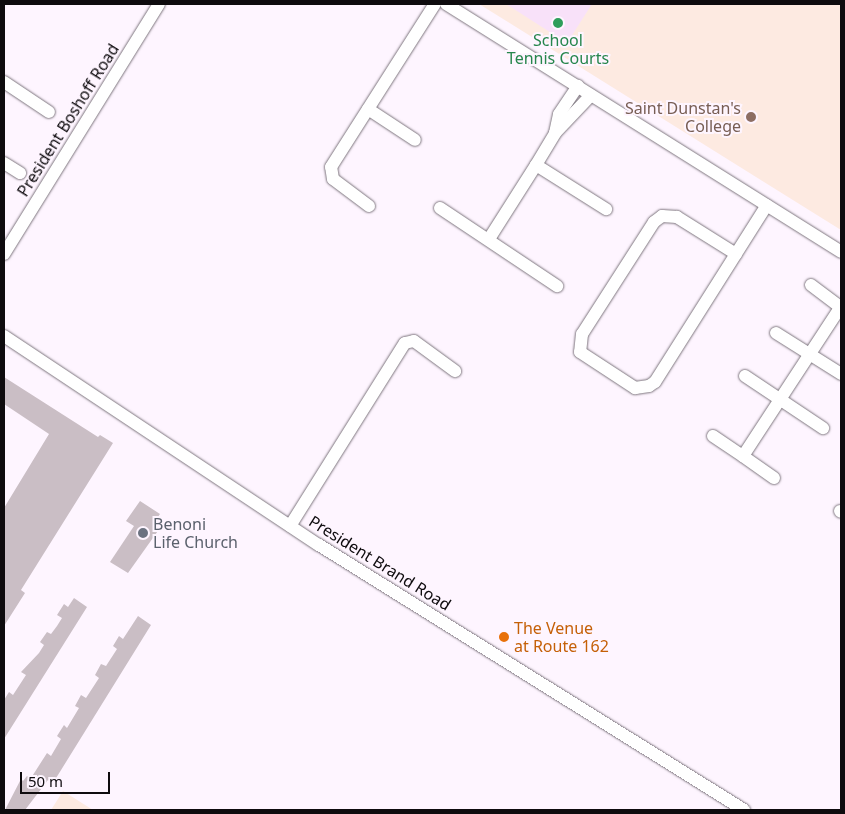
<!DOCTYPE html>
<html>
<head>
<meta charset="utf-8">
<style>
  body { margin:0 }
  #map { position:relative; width:845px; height:814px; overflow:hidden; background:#fef5ff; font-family:"Noto Sans",sans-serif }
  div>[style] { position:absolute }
  .education>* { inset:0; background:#fdeae1 }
  .green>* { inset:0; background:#f8e1f9 }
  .building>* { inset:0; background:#cabec5 }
  .roads { filter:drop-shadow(0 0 1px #7e767f) drop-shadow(0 0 1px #7e767f) }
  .minor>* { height:12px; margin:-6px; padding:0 6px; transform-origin:6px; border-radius:6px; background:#fff }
  .dots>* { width:14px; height:14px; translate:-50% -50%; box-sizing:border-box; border:2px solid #fef5ff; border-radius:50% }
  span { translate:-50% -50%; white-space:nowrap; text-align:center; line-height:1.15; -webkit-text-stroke:4px #fef5ff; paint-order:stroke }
  .leisure-label { font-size:16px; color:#27864d }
  .education-label { font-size:16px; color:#785e54 }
  .right { translate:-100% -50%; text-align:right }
  .street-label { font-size:16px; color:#0e0b0e }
  .worship-label { font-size:16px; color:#5b616d }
  .left { translate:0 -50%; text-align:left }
  .food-label { font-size:16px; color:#c56008 }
  .frame { position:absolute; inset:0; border:5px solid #0e0b0e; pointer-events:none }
  .scale { position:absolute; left:20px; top:772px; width:90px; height:22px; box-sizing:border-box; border:2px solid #0e0b0e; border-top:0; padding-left:6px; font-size:15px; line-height:18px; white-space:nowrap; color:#0e0b0e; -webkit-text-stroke:4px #fef5ff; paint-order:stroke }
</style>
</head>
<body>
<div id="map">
  <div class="education">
    <div style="clip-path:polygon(479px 4px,841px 4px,841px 230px)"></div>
    <div style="clip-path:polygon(63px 791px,93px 810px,51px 810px)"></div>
  </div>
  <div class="green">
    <div style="clip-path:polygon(506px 4px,592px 4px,567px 43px)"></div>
  </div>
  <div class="building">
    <div style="clip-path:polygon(4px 377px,98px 437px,100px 435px,113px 443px,21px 590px,25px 593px,4px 626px,4px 508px,49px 434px,4px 404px)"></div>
    <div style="clip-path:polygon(140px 501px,160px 514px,153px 524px,160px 528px,128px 573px,110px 562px,134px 526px,126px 521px)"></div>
    <div style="clip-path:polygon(74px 598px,87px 607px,4px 739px,4px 700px,9px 692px,13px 695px,26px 675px,21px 672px,39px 653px,44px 645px,40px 642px,47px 632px,51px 634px,57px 626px,62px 618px,57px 615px,64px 604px,68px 607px)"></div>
    <div style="clip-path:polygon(138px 616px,151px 625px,53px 783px,48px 780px,25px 810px,5px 810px,21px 779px,23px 781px,27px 776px,31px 778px,47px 753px,51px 756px,61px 739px,57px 736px,64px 725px,67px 728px,79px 708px,75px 706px,81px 695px,86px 698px,99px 678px,95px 675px,101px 664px,106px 666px,117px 649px,113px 646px,119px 636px,123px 639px)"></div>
  </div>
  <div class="roads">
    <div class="minor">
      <div style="left:446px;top:4px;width:466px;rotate:32.1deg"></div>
      <div style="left:4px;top:82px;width:54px;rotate:33.7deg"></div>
      <div style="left:368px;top:109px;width:56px;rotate:33.4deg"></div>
      <div style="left:555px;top:133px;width:52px;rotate:-46.5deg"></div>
      <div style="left:4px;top:163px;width:19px;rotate:32deg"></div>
      <div style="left:536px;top:165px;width:83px;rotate:32.2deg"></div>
      <div style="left:369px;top:206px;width:45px;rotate:-143.1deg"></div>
      <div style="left:333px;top:179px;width:12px;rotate:-99deg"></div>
      <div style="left:331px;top:167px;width:193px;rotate:-57.5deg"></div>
      <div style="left:440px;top:208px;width:141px;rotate:33.7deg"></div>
      <div style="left:489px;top:239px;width:88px;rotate:-57.6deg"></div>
      <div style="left:536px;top:165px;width:37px;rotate:-59deg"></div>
      <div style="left:555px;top:133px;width:19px;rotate:-78deg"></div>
      <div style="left:559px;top:114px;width:34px;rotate:-56deg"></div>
      <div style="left:4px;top:254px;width:294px;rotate:-58.2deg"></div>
      <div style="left:736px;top:254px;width:70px;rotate:-147.9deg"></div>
      <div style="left:677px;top:217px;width:15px;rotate:-176deg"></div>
      <div style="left:662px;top:216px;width:10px;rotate:143deg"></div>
      <div style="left:654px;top:222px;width:133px;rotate:122.7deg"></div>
      <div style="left:582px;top:334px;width:18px;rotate:96deg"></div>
      <div style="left:580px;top:352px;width:66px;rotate:33.2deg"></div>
      <div style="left:635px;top:388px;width:14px;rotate:-8deg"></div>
      <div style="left:649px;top:386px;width:7px;rotate:-34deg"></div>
      <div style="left:655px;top:382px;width:209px;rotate:-57.7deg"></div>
      <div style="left:811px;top:285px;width:38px;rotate:37deg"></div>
      <div style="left:776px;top:333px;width:77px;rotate:32.2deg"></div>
      <div style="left:4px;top:336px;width:378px;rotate:33.6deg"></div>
      <div style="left:319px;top:545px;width:501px;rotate:31.94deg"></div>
      <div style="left:745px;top:376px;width:94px;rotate:33.7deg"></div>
      <div style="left:713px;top:436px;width:36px;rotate:34deg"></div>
      <div style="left:774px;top:478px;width:38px;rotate:-145deg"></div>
      <div style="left:743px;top:456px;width:179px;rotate:-56.8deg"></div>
      <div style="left:840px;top:511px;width:1px;rotate:45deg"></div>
      <div style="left:290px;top:526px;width:216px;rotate:-57.9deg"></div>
      <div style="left:405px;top:343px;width:9px;rotate:-13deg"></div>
      <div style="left:414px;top:341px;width:51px;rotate:36.2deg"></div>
    </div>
  </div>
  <div class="dots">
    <div style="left:558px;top:23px;background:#2e9e5b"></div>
    <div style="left:751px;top:117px;background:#8d6e63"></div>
    <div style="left:143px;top:533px;background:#6b7280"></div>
    <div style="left:504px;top:637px;background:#e8710a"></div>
  </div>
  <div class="leisure-label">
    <span style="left:558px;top:49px">School<br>Tennis Courts</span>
  </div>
  <div class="education-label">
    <span class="right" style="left:741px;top:117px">Saint Dunstan's<br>College</span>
  </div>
  <div class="street-label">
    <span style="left:68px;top:120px;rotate:-58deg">President Boshoff Road</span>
    <span style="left:380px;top:563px;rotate:32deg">President Brand Road</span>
  </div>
  <div class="worship-label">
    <span class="left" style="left:153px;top:533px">Benoni<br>Life Church</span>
  </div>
  <div class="food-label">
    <span class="left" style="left:514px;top:637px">The Venue<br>at Route 162</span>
  </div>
  <div class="frame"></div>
  <div class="scale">50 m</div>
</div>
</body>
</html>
